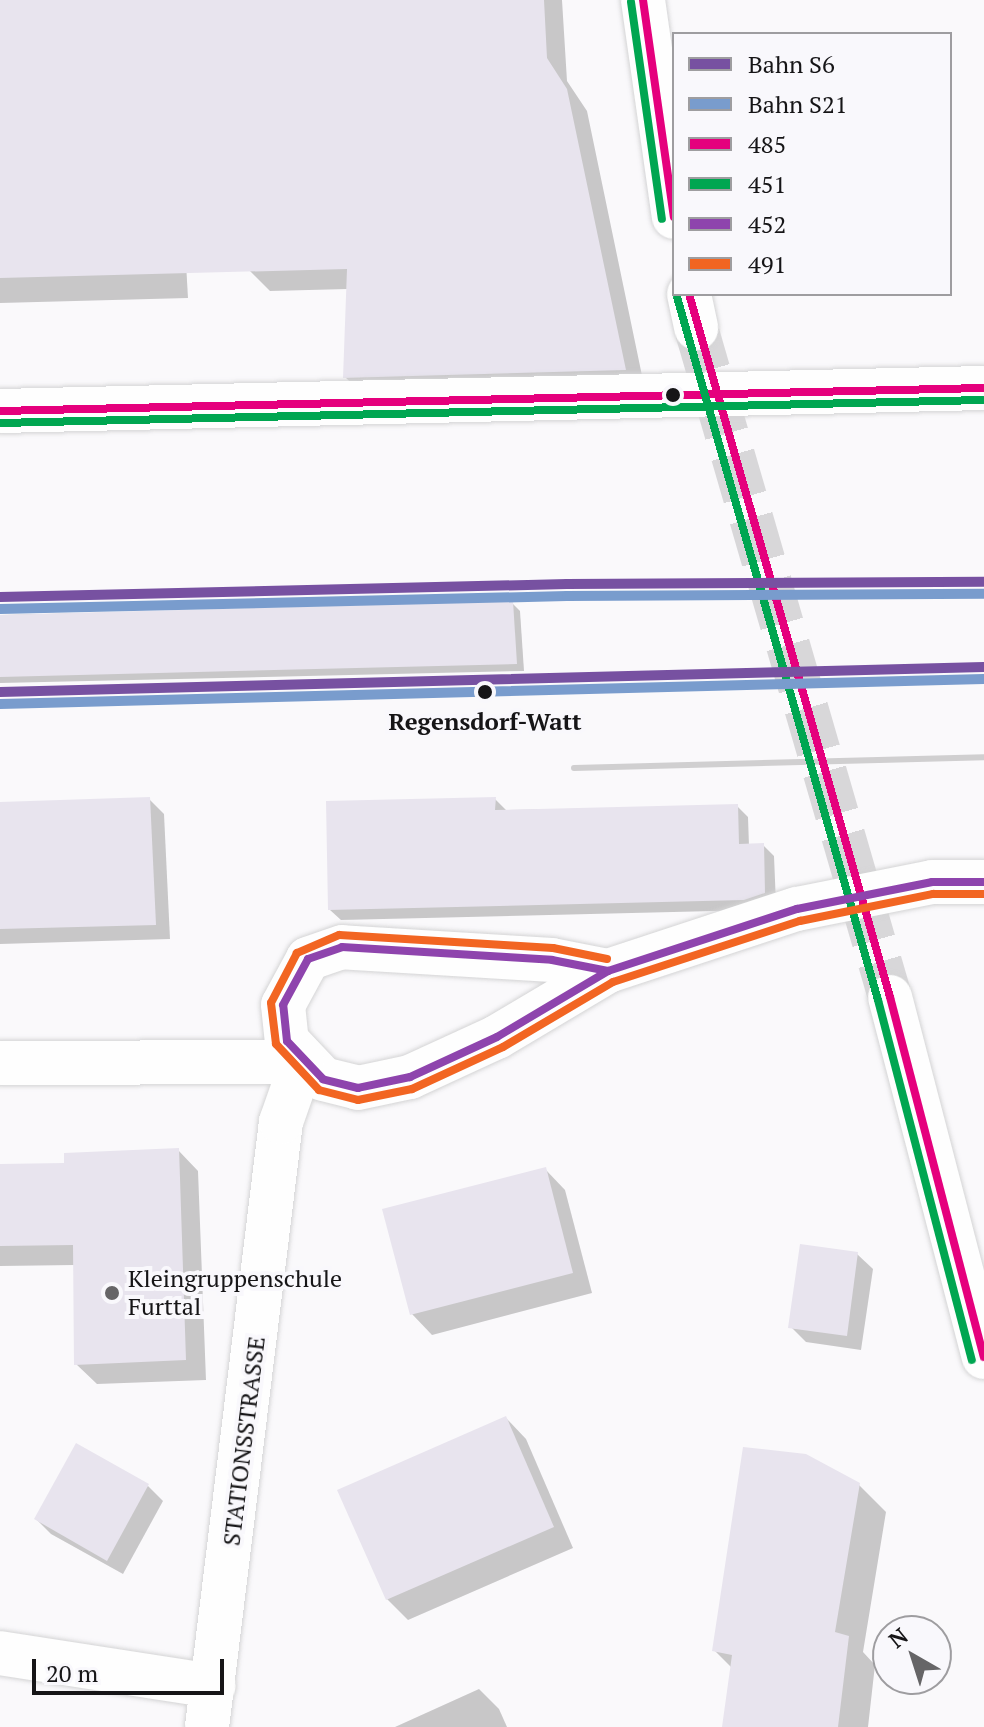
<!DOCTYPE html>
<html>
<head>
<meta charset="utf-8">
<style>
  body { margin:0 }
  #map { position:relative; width:984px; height:1727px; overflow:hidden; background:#faf9fb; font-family:"PT Serif",serif }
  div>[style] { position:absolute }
  .shadow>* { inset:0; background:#0003 }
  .building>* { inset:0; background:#e8e4ee }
  .secondary-tunnel>* { height:44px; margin-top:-22px; transform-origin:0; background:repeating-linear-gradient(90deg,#d8d7d9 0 44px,transparent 0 66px) }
  .roads { filter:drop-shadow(0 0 2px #d4d4d5) drop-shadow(0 0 2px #d4d4d5) }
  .minor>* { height:44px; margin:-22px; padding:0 22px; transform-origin:22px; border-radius:22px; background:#fefefe }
  .secondary>* { height:44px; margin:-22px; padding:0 22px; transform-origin:22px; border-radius:22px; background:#fefefe }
  .rail>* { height:6px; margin:-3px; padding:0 3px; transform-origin:3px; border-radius:3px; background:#d0cfd0 }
  .bus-1>* { height:8px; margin:-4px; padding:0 4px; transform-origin:4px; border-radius:4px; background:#e5007d }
  .bus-2>* { height:8px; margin:-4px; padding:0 4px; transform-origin:4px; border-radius:4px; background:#00a651 }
  .bus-3>* { height:8px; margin:-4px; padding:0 4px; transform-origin:4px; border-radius:4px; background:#8e44ad }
  .bus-4>* { height:8px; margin:-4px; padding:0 4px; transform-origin:4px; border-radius:4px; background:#f26522 }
  .rail-1>* { height:10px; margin:-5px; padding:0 5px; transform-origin:5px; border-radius:5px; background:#7751a1 }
  .rail-2>* { height:10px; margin:-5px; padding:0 5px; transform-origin:5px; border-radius:5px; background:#799ccd }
  .dots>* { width:22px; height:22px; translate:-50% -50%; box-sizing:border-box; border:4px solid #f9f8fc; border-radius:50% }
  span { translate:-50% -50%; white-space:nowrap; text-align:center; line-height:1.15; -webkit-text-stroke:8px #f9f8fc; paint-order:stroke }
  .stop-label { font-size:24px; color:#161517; font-weight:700 }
  .poi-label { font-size:24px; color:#161517 }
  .left { translate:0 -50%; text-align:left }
  .street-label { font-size:24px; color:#161517 }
  .legend { position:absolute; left:672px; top:32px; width:280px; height:264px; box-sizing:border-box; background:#f9f8fc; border:2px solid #9e9da0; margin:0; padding:10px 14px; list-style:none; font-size:24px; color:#161517 }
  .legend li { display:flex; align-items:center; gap:16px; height:40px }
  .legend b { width:40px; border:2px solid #9e9da0 }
  .north { position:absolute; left:872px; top:1615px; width:80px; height:80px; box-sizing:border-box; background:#f9f8fc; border:2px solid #9e9da0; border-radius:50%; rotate:321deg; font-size:22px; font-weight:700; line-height:32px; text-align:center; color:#161517 }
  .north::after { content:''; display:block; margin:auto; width:28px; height:36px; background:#666567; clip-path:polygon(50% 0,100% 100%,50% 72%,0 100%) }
  .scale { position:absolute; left:32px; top:1659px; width:192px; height:36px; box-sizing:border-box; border:4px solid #161517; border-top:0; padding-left:10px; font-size:24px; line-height:28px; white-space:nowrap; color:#161517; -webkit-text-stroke:6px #f9f8fc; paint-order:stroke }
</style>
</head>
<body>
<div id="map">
  <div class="shadow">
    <div style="clip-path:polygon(0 0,171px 0,188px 298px,0 303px)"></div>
    <div style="clip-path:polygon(242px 0,562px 0,567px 81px,587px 111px,645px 390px,366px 397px,345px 377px,348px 289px,270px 291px,249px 270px)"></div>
    <div style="clip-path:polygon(512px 603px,520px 611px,524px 671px,0 683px,0 615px)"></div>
    <div style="clip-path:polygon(149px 799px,164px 814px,170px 939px,0 944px,0 804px)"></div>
    <div style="clip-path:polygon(495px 799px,506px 810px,737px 806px,748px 817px,749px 846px,763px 845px,774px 856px,776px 904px,756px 910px,341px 920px,330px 910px)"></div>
    <div style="clip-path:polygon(178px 1150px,198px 1171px,206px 1380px,97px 1384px,76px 1364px,75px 1265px,0 1266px,0 1166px,66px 1165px)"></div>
    <div style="clip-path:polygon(545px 1169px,565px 1190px,592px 1293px,432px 1335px,412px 1314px)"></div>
    <div style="clip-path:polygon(857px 1254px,873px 1269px,861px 1350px,806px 1342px,791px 1327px)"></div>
    <div style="clip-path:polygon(506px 1418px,526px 1439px,573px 1548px,408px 1620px,387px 1599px)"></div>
    <div style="clip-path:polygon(859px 1485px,886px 1512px,863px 1652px,875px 1665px,868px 1727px,724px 1727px,733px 1669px,714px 1650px)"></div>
    <div style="clip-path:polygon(148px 1486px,163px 1501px,123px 1574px,51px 1534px,36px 1519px)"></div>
    <div style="clip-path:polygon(479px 1689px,499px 1709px,507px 1727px,395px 1727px)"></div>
  </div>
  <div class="building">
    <div style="clip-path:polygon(0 0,544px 0,547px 58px,567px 89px,626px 370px,343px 378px,347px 269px,0 278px)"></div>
    <div style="clip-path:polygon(513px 601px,517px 664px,0 677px,0 615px)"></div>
    <div style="clip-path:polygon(150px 797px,156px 925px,0 929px,0 802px)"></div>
    <div style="clip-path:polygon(496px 797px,495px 810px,738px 804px,739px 844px,764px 843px,765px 893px,744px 900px,328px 910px,326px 801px)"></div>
    <div style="clip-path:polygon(179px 1148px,186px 1360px,74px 1365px,73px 1245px,0 1246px,0 1164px,64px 1163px,64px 1153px)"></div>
    <div style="clip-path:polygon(546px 1167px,573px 1273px,410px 1315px,382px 1209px)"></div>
    <div style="clip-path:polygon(800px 1244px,858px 1252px,847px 1336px,788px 1328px)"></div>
    <div style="clip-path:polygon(506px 1416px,554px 1527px,386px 1600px,337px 1490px)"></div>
    <div style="clip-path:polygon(76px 1443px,149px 1484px,107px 1561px,34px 1519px)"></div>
    <div style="clip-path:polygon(743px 1447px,806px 1454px,860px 1483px,835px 1632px,849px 1636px,838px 1727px,722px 1727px,732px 1655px,712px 1651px)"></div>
  </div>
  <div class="secondary-tunnel">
    <div style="left:696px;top:328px;width:697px;rotate:73.83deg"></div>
  </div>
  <div class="roads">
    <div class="minor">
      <div style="left:0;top:411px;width:984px;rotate:-1.34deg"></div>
      <div style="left:608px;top:971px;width:57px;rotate:-168.9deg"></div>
      <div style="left:552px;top:960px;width:210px;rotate:-176.5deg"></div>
      <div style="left:342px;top:947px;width:36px;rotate:161deg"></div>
      <div style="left:308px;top:959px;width:52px;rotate:118.5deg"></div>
      <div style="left:283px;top:1005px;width:36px;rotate:84deg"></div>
      <div style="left:287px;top:1041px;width:52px;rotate:46.5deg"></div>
      <div style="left:323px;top:1079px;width:36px;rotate:14deg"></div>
      <div style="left:358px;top:1088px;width:53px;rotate:-11.9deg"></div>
      <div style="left:410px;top:1077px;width:96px;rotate:-24.7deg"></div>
      <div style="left:497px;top:1037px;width:129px;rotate:-30.7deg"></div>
      <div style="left:608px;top:971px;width:199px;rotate:-18.2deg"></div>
      <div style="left:797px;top:909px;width:138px;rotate:-11.3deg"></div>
      <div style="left:932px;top:882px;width:52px"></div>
      <div style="left:0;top:1063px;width:302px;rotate:-0.2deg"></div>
      <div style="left:0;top:1653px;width:216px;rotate:8.8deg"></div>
      <div style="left:207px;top:1727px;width:610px;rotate:-83.03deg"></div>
      <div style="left:281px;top:1122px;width:64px;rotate:-70.7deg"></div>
    </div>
    <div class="secondary">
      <div style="left:643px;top:0;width:219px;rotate:81.9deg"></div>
      <div style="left:689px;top:294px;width:35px;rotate:78deg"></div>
      <div style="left:890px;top:997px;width:372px;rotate:75.4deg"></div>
    </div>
  </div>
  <div class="rail">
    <div style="left:574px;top:768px;width:410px;rotate:-1.5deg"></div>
  </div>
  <div class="bus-1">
    <div style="left:643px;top:0;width:219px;rotate:81.9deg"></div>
    <div style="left:689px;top:294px;width:731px;rotate:74.04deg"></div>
    <div style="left:890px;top:997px;width:372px;rotate:75.4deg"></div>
    <div style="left:0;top:411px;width:984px;rotate:-1.34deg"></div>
  </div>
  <div class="bus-2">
    <div style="left:631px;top:2px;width:219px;rotate:81.9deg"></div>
    <div style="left:677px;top:297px;width:731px;rotate:74.04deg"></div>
    <div style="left:878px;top:1000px;width:372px;rotate:75.4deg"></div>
    <div style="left:0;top:423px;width:984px;rotate:-1.34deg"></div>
  </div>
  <div class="bus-3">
    <div style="left:342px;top:947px;width:210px;rotate:3.5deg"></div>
    <div style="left:552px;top:960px;width:57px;rotate:11.1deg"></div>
    <div style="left:608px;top:971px;width:129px;rotate:149.3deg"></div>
    <div style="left:497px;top:1037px;width:96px;rotate:155.3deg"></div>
    <div style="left:410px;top:1077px;width:53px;rotate:168.1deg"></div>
    <div style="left:358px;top:1088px;width:36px;rotate:-166deg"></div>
    <div style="left:323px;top:1079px;width:52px;rotate:-133.5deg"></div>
    <div style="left:287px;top:1041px;width:36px;rotate:-96deg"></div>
    <div style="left:283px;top:1005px;width:52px;rotate:-61.5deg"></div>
    <div style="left:308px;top:959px;width:36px;rotate:-19deg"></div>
    <div style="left:608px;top:971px;width:199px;rotate:-18.2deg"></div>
    <div style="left:797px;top:909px;width:138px;rotate:-11.3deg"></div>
    <div style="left:932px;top:882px;width:52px"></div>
  </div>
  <div class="bus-4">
    <div style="left:607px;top:959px;width:55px;rotate:-168.5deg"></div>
    <div style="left:553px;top:948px;width:214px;rotate:-176.5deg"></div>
    <div style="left:339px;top:935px;width:46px;rotate:156.8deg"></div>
    <div style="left:297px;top:953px;width:56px;rotate:117.5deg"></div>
    <div style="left:271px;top:1003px;width:41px;rotate:83deg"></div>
    <div style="left:276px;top:1044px;width:63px;rotate:46.9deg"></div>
    <div style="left:319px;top:1090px;width:40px;rotate:14.4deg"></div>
    <div style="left:358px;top:1100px;width:55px;rotate:-11.5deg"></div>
    <div style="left:412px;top:1089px;width:100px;rotate:-24.8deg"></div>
    <div style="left:503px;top:1047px;width:128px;rotate:-30.6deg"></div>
    <div style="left:613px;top:982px;width:197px;rotate:-18.1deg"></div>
    <div style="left:800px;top:921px;width:136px;rotate:-11.5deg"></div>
    <div style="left:933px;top:894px;width:51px"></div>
  </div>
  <div class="rail-1">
    <div style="left:0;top:597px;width:567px;rotate:-1.31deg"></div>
    <div style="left:567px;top:584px;width:417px;rotate:-0.3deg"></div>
    <div style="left:0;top:692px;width:984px;rotate:-1.46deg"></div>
  </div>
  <div class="rail-2">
    <div style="left:0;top:609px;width:567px;rotate:-1.31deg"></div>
    <div style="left:567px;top:596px;width:417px;rotate:-0.3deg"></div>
    <div style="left:0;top:704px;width:984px;rotate:-1.46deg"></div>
  </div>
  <div class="dots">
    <div style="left:673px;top:395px;background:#161517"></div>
    <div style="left:485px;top:692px;background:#161517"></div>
    <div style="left:112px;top:1293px;background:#666567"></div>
  </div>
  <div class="stop-label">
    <span style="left:485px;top:722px">Regensdorf-Watt</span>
  </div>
  <div class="poi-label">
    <span class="left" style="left:128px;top:1293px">Kleingruppenschule<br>Furttal</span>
  </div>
  <div class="street-label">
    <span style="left:244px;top:1441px;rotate:-83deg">STATIONSSTRASSE</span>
  </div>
  <ul class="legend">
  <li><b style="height:10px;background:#7751a1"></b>Bahn S6</li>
  <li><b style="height:10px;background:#799ccd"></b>Bahn S21</li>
  <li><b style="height:10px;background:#e5007d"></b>485</li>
  <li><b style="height:10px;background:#00a651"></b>451</li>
  <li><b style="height:10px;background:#8e44ad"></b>452</li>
  <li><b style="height:10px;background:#f26522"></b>491</li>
  </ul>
  <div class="north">N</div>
  <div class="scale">20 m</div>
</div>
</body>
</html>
